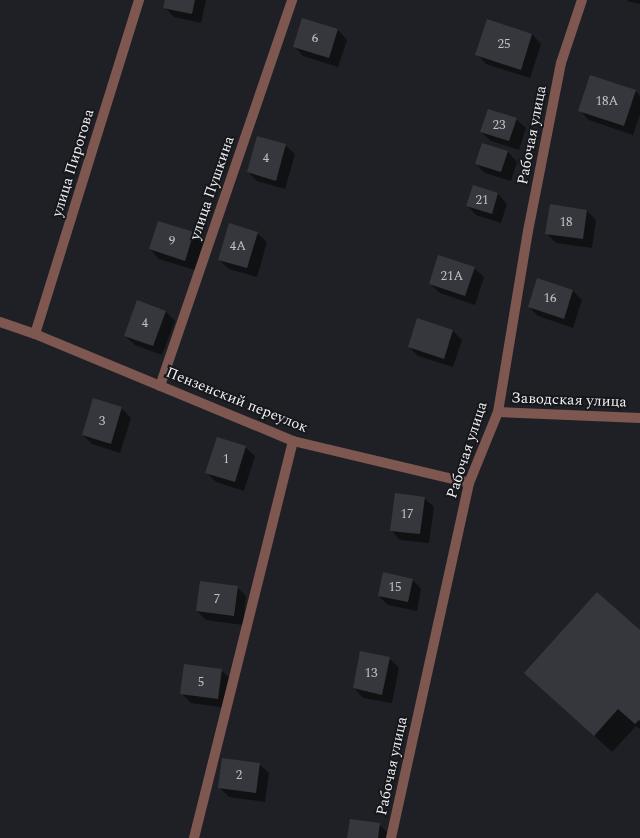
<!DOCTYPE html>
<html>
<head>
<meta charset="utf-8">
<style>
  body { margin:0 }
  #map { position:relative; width:640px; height:838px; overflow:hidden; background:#1f2025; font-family:Spectral,serif }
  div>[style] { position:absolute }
  .shadow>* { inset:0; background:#0007 }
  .building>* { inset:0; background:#36373d }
  .street>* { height:10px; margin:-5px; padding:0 5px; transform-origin:5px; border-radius:5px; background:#7d5750 }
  span { translate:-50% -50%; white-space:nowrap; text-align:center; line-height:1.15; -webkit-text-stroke:4px #16171b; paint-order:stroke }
  .number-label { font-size:13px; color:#c2c2c6 }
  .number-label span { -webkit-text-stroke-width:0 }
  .street-label { font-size:15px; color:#f0f0f4 }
</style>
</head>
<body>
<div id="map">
  <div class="shadow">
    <div style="clip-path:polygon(166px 0,206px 0,201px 23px,174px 17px,164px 7px)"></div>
    <div style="clip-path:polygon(627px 0,640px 0,640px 4px,627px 1px)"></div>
    <div style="clip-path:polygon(338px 30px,347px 40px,338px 67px,303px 56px,294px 46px)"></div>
    <div style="clip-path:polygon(532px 34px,541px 44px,530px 78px,486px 64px,477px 54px)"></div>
    <div style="clip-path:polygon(635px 91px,640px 96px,640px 114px,633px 135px,589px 120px,580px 111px)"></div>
    <div style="clip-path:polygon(516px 119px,526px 128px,519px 150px,491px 141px,481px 132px)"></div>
    <div style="clip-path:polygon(482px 144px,508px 152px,517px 162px,511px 181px,485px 173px,476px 164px)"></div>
    <div style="clip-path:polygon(285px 145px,295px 154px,285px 189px,257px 181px,248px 172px)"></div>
    <div style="clip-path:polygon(473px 186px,498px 194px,507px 204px,501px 223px,476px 215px,467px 205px)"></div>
    <div style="clip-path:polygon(551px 205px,587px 211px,596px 220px,592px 248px,556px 243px,546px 233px)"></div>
    <div style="clip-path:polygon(159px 222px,194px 233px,203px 243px,195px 270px,159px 259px,150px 249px)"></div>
    <div style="clip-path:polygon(257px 233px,267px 242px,257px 277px,229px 269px,219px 260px)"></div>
    <div style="clip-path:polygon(474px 268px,484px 277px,475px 305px,440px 293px,430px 284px)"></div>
    <div style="clip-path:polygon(573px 291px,582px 300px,573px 328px,538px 316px,529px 307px)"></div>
    <div style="clip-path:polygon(165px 311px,175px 321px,162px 355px,135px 345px,125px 336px)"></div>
    <div style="clip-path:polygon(453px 331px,462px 340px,453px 367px,418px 356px,409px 347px)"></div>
    <div style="clip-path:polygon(121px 408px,131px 418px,120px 453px,92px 444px,83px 435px)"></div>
    <div style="clip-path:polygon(245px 447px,255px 456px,244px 491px,216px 482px,207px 473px)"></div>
    <div style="clip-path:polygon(424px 498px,434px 507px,429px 543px,400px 540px,391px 530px)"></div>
    <div style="clip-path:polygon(412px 579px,421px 589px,417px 611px,388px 605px,379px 596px)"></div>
    <div style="clip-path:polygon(237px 587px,246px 596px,243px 625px,206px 620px,197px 611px)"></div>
    <div style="clip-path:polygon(640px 632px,640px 729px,636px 726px,612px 752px,526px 673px)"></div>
    <div style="clip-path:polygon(389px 658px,399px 668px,392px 703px,363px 698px,354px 688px)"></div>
    <div style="clip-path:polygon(221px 670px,231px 679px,227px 708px,191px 703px,182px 694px)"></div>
    <div style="clip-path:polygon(259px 764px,269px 773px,265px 802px,229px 797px,219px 787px)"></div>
    <div style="clip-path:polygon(379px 824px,389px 834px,388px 838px,348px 838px)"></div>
  </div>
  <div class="building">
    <div style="clip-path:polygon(165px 0,195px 0,192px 14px,163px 8px)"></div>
    <div style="clip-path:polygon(302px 18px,338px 29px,329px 58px,293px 47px)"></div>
    <div style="clip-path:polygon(487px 19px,532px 34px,521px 70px,475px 55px)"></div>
    <div style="clip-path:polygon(590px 75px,636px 90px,624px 126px,578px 111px)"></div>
    <div style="clip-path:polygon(488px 109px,517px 118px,509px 141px,480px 132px)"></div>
    <div style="clip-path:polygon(257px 136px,286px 144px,276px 181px,247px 172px)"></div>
    <div style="clip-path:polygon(482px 143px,508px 151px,501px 172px,475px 164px)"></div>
    <div style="clip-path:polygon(473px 185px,498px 193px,492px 214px,466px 206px)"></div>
    <div style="clip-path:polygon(550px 204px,587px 210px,583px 239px,545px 234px)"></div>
    <div style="clip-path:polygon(158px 221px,194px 232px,185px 261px,149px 249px)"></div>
    <div style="clip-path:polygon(229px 223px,258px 232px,247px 268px,218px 260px)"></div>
    <div style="clip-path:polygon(438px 255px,475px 267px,465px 296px,429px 284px)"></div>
    <div style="clip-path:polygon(537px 278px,573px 290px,564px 319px,528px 307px)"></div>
    <div style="clip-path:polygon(137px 300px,166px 311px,153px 346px,124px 336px)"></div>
    <div style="clip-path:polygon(417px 318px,453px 330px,444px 359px,408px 347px)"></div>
    <div style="clip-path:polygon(93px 398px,122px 407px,111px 444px,82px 435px)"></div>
    <div style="clip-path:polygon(217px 437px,246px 446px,235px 482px,205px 473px)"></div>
    <div style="clip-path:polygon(395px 493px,425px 497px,420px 534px,390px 531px)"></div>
    <div style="clip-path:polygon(383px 572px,413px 579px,408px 602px,378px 596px)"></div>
    <div style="clip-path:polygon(200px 581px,238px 586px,234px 616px,196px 611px)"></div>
    <div style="clip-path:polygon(597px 592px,640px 630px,640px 721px,639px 720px,635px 724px,618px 709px,594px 736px,524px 673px)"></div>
    <div style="clip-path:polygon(360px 651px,390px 657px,382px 695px,353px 688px)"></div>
    <div style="clip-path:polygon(184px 664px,222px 669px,218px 699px,180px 694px)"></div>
    <div style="clip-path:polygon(222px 758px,260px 763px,256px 793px,218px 788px)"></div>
    <div style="clip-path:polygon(350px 819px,380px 823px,378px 838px,347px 838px)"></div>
  </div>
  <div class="street">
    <div style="left:0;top:322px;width:37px;rotate:19deg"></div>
    <div style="left:35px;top:334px;width:279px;rotate:22.5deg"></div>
    <div style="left:293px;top:441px;width:181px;rotate:13.4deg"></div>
    <div style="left:35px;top:334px;width:350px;rotate:-72.7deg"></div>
    <div style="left:160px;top:386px;width:408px;rotate:-71.1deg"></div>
    <div style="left:498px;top:412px;width:142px;rotate:2.4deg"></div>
    <div style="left:194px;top:838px;width:409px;rotate:-76deg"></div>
    <div style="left:391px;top:838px;width:363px;rotate:-77.6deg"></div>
    <div style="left:469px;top:483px;width:77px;rotate:-67.8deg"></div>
    <div style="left:498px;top:412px;width:183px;rotate:-80.6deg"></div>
    <div style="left:528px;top:231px;width:171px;rotate:-78.9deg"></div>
    <div style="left:561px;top:63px;width:66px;rotate:-71.6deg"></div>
  </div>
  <div class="number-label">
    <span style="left:315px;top:38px">6</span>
    <span style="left:504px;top:44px">25</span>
    <span style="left:607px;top:101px">18А</span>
    <span style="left:499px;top:125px">23</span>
    <span style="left:266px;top:158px">4</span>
    <span style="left:482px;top:200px">21</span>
    <span style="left:566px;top:222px">18</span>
    <span style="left:172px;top:241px">9</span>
    <span style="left:238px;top:246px">4А</span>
    <span style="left:452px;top:276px">21А</span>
    <span style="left:550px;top:298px">16</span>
    <span style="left:145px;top:323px">4</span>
    <span style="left:102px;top:421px">3</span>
    <span style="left:226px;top:459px">1</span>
    <span style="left:407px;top:514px">17</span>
    <span style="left:395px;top:587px">15</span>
    <span style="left:217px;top:599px">7</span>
    <span style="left:371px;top:673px">13</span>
    <span style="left:201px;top:682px">5</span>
    <span style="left:239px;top:775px">2</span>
  </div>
  <div class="street-label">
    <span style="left:532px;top:135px;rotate:-79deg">Рабочая улица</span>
    <span style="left:73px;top:163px;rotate:-73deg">улица Пирогова</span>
    <span style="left:212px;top:188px;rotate:-71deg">улица Пушкина</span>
    <span style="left:237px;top:400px;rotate:22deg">Пензенский переулок</span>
    <span style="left:569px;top:400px;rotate:2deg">Заводская улица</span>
    <span style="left:467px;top:450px;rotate:-72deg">Рабочая улица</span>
    <span style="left:392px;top:766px;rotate:-78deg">Рабочая улица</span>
  </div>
</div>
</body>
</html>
